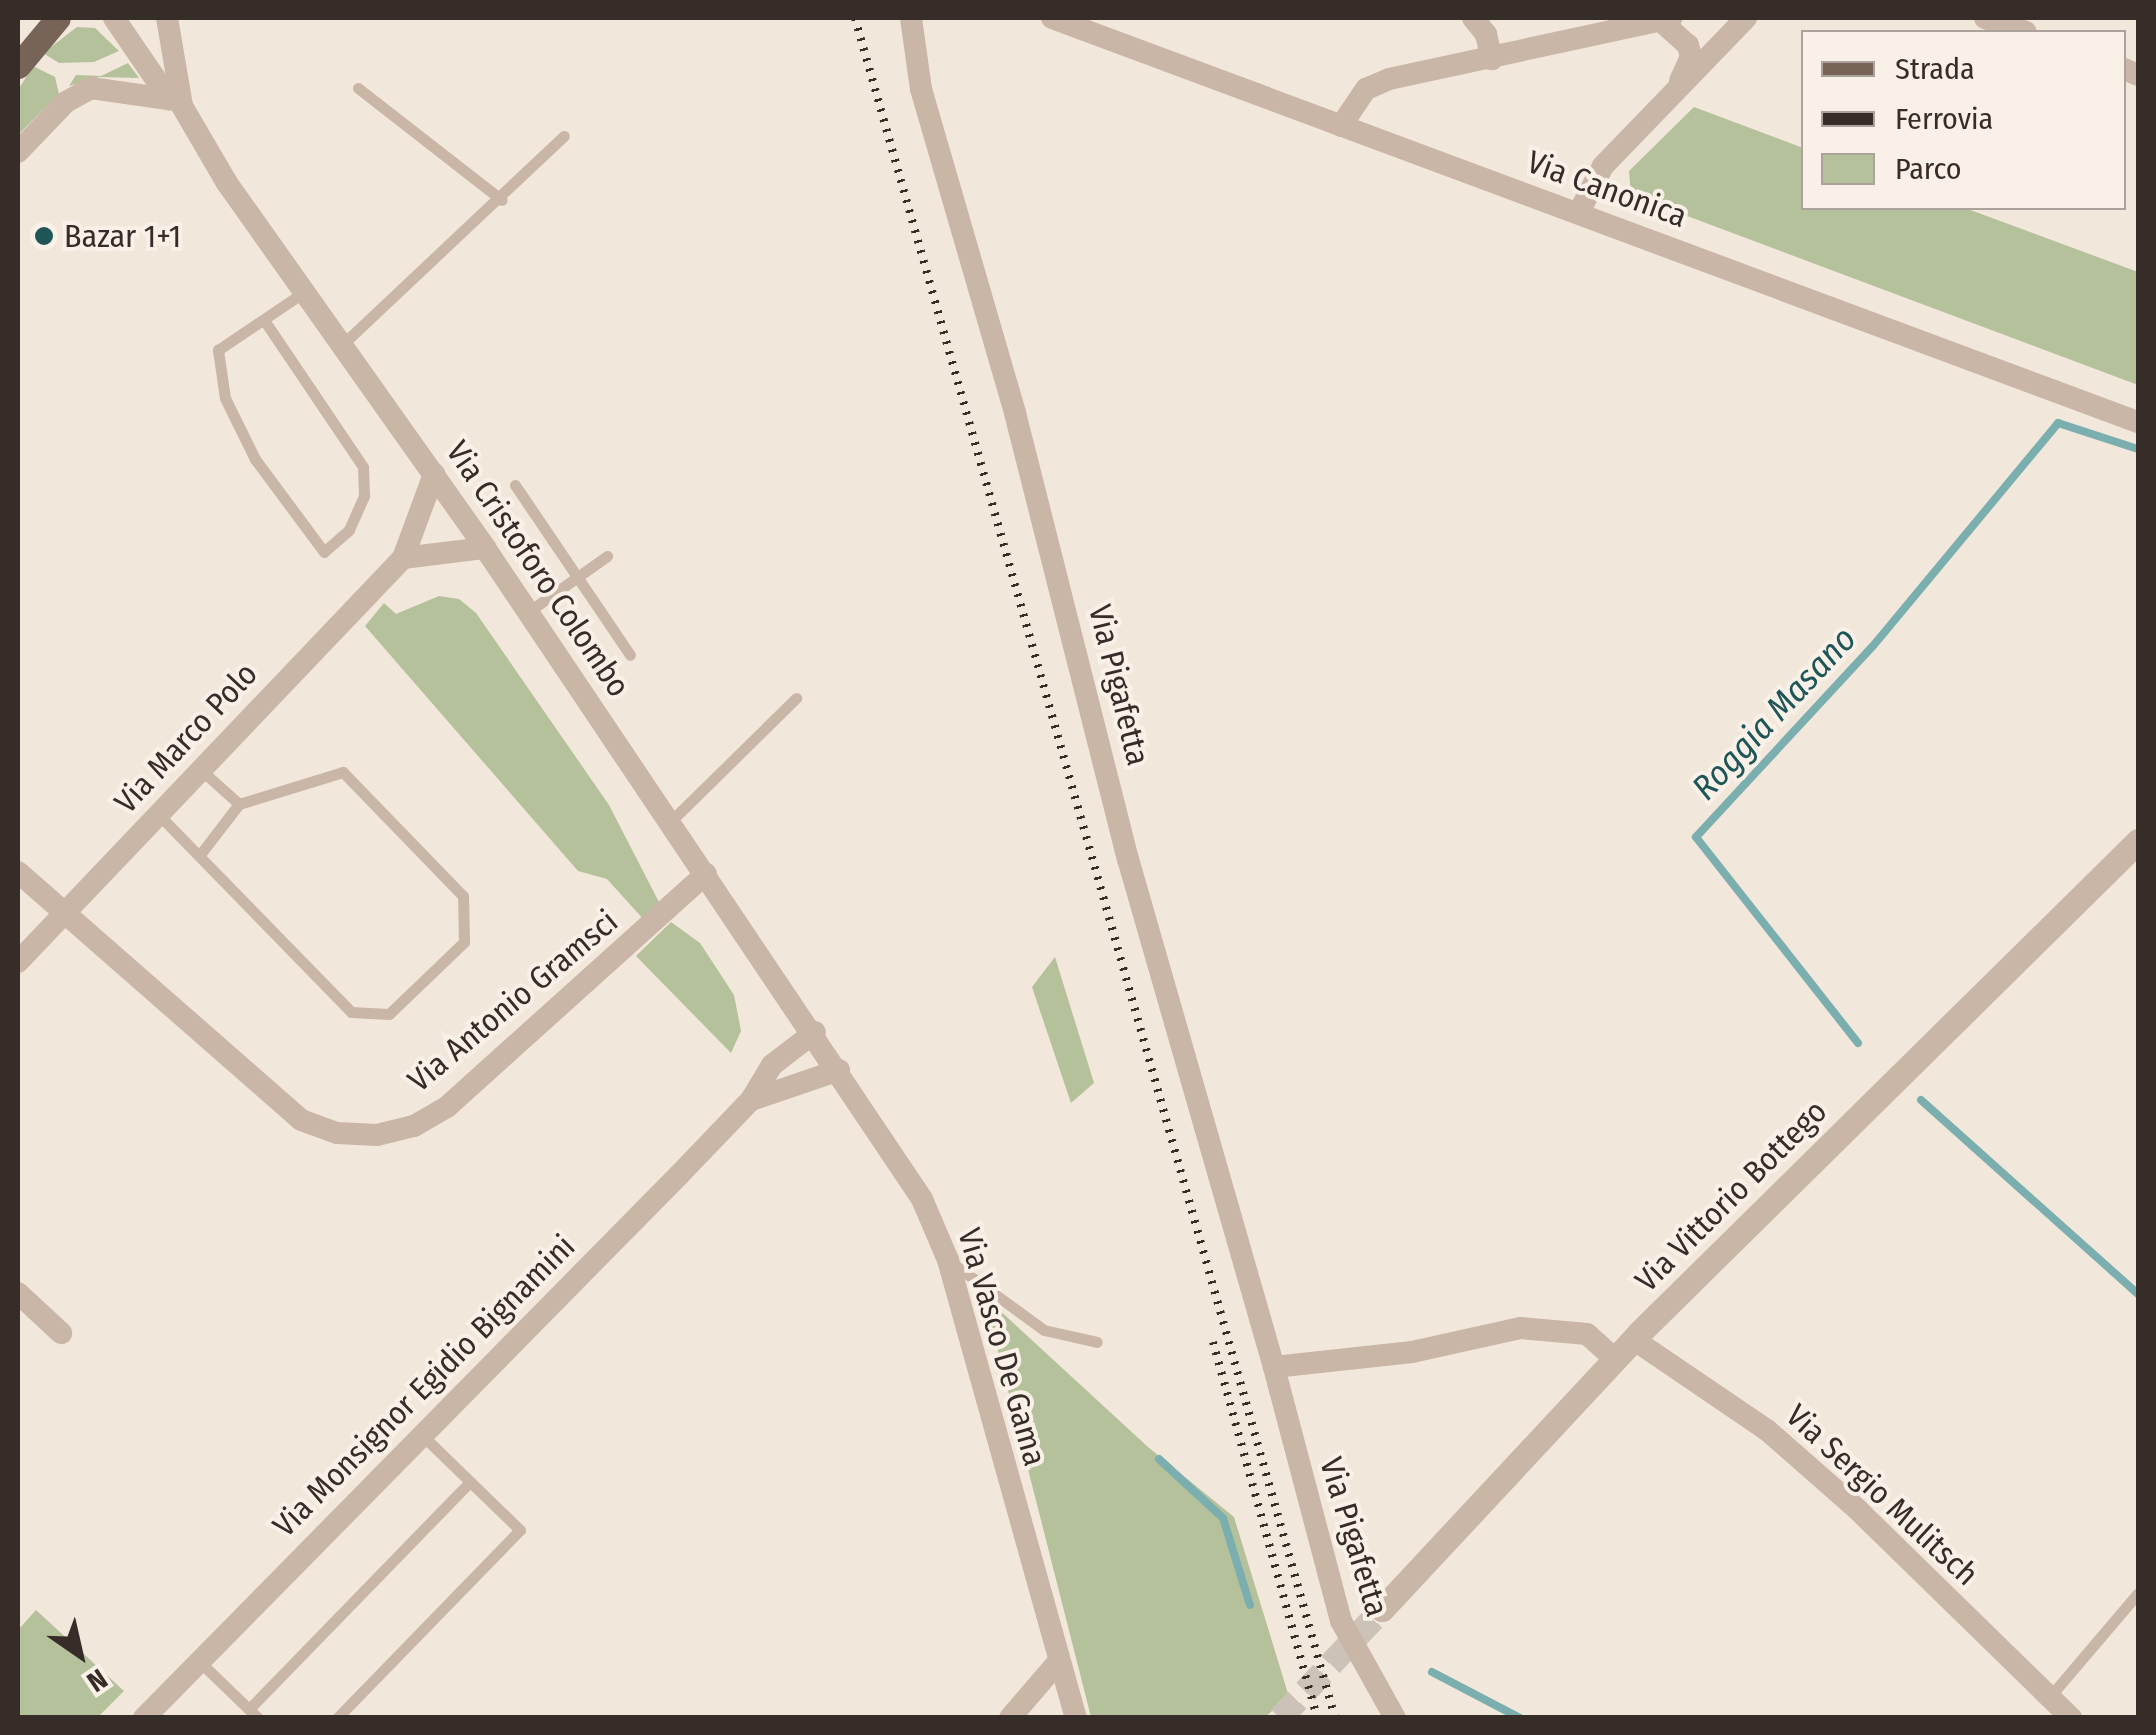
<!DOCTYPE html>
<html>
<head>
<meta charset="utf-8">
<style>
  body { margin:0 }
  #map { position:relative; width:2156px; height:1735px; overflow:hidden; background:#f2e7db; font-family:"Fira Sans Condensed",sans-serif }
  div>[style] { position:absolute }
  .green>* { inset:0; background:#b5c19b }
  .stream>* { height:8px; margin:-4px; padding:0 4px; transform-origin:4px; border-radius:4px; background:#7baeae }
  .tertiary-tunnel>* { height:25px; margin-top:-12.5px; transform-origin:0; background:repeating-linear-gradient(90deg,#ccc2b7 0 25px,transparent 0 37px) }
  .service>* { height:11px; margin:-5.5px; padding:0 5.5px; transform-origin:5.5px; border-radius:5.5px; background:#cab6a7 }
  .minor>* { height:22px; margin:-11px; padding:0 11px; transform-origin:11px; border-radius:11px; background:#cab6a7 }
  .tertiary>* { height:25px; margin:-12.5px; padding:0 12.5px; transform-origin:12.5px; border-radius:12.5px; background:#cab6a7 }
  .primary>* { height:25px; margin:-12.5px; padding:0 12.5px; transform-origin:12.5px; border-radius:12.5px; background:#786359 }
  .rail>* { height:8px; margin-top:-4px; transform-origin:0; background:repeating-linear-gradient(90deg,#362c28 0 2.5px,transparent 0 10.5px) }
  .dots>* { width:28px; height:28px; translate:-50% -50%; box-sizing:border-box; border:5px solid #f9f1e8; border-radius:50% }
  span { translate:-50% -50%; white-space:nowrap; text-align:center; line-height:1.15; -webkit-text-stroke:8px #f9f1e8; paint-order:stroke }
  .street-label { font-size:32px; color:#362c28 }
  .poi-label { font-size:32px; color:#362c28 }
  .left { translate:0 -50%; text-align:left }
  .water-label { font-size:35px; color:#1e5557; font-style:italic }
  .frame { position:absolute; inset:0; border:20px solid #362c28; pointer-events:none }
  .legend { position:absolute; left:1801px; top:30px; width:325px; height:180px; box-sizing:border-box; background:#f9f1e8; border:2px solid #aba29b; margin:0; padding:12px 18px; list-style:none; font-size:30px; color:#362c28 }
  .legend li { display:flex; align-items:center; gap:20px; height:50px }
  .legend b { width:50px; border:2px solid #aba29b }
  .north { position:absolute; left:30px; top:1605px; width:100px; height:100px; -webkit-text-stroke:8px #f9f1e8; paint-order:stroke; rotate:146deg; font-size:28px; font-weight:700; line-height:40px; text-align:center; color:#362c28 }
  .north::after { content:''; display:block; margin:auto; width:35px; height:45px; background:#362c28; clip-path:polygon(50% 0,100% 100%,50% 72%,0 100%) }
</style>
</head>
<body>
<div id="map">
  <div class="green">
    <div style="clip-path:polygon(77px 27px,95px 28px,119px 51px,94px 62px,59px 63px,43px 53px)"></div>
    <div style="clip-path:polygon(128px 63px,139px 78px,99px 77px,69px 86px,76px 75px,101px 76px)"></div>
    <div style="clip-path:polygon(33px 66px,55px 77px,59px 94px,18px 135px,18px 90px)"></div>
    <div style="clip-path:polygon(1694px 107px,1803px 148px,1804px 208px,1965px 208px,2138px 272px,2138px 385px,1631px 195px,1629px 171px)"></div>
    <div style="clip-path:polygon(439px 596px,459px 599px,476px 613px,609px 805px,661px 906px,645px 921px,607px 879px,578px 871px,365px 626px,384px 603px,396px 614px)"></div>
    <div style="clip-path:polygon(671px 922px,700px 943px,734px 995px,741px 1031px,731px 1053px,636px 956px)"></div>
    <div style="clip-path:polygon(1055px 957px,1094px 1083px,1071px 1103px,1032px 987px)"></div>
    <div style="clip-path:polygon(984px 1296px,1148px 1447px,1234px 1517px,1289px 1697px,1265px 1717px,1091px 1717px)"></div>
    <div style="clip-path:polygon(36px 1610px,124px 1691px,98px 1717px,18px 1717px,18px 1630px)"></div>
  </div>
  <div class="stream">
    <div style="left:1858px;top:1043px;width:262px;rotate:-128.2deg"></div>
    <div style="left:1696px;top:837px;width:260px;rotate:-47.2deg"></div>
    <div style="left:1873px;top:646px;width:290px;rotate:-50.3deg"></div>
    <div style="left:2058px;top:423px;width:84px;rotate:18deg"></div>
    <div style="left:1921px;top:1100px;width:291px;rotate:41.8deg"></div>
    <div style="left:1159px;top:1459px;width:87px;rotate:42.7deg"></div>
    <div style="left:1223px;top:1518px;width:91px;rotate:72.8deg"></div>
    <div style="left:1432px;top:1672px;width:99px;rotate:27.6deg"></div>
  </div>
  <div class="tertiary-tunnel">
    <div style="left:1280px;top:1718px;width:149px;rotate:-46.9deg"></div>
  </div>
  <div class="service">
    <div style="left:358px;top:88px;width:182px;rotate:37.9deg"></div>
    <div style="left:264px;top:320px;width:177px;rotate:56deg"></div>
    <div style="left:363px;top:467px;width:29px;rotate:88deg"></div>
    <div style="left:364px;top:496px;width:37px;rotate:114deg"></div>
    <div style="left:349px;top:530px;width:33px;rotate:139deg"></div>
    <div style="left:324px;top:552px;width:116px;rotate:-126.6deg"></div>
    <div style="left:255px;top:459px;width:68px;rotate:-116.2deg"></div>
    <div style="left:225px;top:398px;width:49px;rotate:-98.3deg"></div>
    <div style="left:218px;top:350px;width:104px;rotate:-34deg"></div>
    <div style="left:344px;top:343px;width:302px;rotate:-43.3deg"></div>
    <div style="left:515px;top:485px;width:205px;rotate:55.9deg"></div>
    <div style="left:528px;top:612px;width:97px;rotate:-35.3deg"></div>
    <div style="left:159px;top:815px;width:275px;rotate:45.7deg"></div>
    <div style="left:351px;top:1012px;width:38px;rotate:3deg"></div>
    <div style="left:389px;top:1014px;width:104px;rotate:-43.8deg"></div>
    <div style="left:464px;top:942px;width:46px;rotate:-91.2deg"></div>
    <div style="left:463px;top:896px;width:173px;rotate:-134.1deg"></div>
    <div style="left:343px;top:772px;width:109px;rotate:162.9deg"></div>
    <div style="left:239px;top:804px;width:52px;rotate:-138.1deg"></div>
    <div style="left:670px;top:822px;width:177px;rotate:-44.5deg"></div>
    <div style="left:202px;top:852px;width:61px;rotate:-52.4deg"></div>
    <div style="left:952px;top:1263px;width:114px;rotate:36.1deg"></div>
    <div style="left:1044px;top:1330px;width:54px;rotate:12.8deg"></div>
    <div style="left:200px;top:1662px;width:81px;rotate:44deg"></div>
    <div style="left:2047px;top:1700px;width:140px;rotate:-49.6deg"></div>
    <div style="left:249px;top:1709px;width:317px;rotate:-45.8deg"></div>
    <div style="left:337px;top:1718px;width:262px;rotate:-45.8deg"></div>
    <div style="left:520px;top:1530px;width:139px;rotate:-135.9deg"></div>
  </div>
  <div class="minor">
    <div style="left:114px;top:18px;width:99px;rotate:55.7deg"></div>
    <div style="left:167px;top:18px;width:89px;rotate:80.3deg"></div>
    <div style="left:182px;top:106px;width:89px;rotate:59.7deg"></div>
    <div style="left:227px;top:183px;width:447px;rotate:54.7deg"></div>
    <div style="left:485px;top:548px;width:784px;rotate:56.13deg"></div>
    <div style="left:922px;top:1199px;width:66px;rotate:66.9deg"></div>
    <div style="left:948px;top:1260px;width:476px;rotate:74.4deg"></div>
    <div style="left:911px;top:18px;width:72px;rotate:82deg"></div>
    <div style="left:921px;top:89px;width:337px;rotate:73.8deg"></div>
    <div style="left:1015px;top:413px;width:460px;rotate:75.8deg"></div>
    <div style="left:1128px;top:859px;width:529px;rotate:73.97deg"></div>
    <div style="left:1052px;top:18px;width:1159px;rotate:20.41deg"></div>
    <div style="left:1473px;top:18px;width:21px;rotate:51deg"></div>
    <div style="left:1486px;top:34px;width:26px;rotate:77deg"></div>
    <div style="left:1985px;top:18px;width:43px;rotate:18.9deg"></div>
    <div style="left:1661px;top:21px;width:36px;rotate:42deg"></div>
    <div style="left:1688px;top:45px;width:12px;rotate:76deg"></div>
    <div style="left:1691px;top:57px;width:26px;rotate:115deg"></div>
    <div style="left:2124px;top:69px;width:15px;rotate:23deg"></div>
    <div style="left:1341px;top:126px;width:45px;rotate:-56deg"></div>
    <div style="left:1366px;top:89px;width:25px;rotate:-23deg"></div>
    <div style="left:1389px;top:79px;width:289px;rotate:-12.2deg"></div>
    <div style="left:18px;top:152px;width:69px;rotate:-46.2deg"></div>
    <div style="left:66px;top:102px;width:29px;rotate:-29deg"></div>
    <div style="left:91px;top:88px;width:76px;rotate:8.3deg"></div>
    <div style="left:1579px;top:212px;width:52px;rotate:-62.4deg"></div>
    <div style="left:1603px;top:166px;width:206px;rotate:-46deg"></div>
    <div style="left:403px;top:558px;width:83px;rotate:-7deg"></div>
    <div style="left:18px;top:872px;width:376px;rotate:41.2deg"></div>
    <div style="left:301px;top:1120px;width:38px;rotate:20deg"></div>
    <div style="left:337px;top:1133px;width:40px;rotate:2.9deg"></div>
    <div style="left:377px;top:1135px;width:38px;rotate:-14deg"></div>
    <div style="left:414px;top:1126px;width:39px;rotate:-30deg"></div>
    <div style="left:448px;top:1106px;width:347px;rotate:-42deg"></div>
    <div style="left:18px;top:962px;width:558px;rotate:-46.38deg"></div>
    <div style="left:403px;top:558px;width:90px;rotate:-69.7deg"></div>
    <div style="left:751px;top:1100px;width:93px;rotate:-18.8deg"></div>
    <div style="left:18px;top:1293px;width:59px;rotate:42.9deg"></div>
    <div style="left:1633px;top:1339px;width:162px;rotate:34.2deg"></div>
    <div style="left:1767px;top:1430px;width:121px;rotate:41.3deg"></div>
    <div style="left:1858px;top:1510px;width:298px;rotate:44.3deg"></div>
    <div style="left:144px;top:1718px;width:762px;rotate:-45.43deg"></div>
    <div style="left:679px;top:1175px;width:104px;rotate:-46.2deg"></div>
    <div style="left:751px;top:1100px;width:41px;rotate:-59deg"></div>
    <div style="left:772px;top:1065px;width:54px;rotate:-37.5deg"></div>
    <div style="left:1010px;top:1718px;width:74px;rotate:-49.4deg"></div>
    <div style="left:1395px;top:1718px;width:111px;rotate:-119.1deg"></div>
    <div style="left:1341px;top:1621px;width:263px;rotate:-104.8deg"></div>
    <div style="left:1274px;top:1367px;width:139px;rotate:-6.2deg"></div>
    <div style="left:1412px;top:1352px;width:111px;rotate:-12.5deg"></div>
    <div style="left:1520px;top:1328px;width:67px;rotate:5.1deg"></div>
    <div style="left:1587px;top:1334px;width:38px;rotate:42deg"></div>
  </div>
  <div class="tertiary">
    <div style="left:1382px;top:1609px;width:376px;rotate:-47deg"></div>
    <div style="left:1638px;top:1334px;width:702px;rotate:-44.6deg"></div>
  </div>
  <div class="primary">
    <div style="left:18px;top:66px;width:62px;rotate:-50.2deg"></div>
  </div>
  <div class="rail">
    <div style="left:855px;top:18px;width:1766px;rotate:74.23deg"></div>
    <div style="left:1213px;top:1342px;width:390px;rotate:74.5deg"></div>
  </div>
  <div class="dots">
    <div style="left:44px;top:236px;background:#1e5557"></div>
  </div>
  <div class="street-label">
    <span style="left:1607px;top:189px;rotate:20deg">Via Canonica</span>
    <span style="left:538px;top:569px;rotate:56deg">Via Cristoforo Colombo</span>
    <span style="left:1119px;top:685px;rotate:76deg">Via Pigafetta</span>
    <span style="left:186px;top:738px;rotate:-47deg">Via Marco Polo</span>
    <span style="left:513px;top:1001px;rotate:-40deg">Via Antonio Gramsci</span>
    <span style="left:1731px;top:1196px;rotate:-45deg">Via Vittorio Bottego</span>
    <span style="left:1002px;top:1347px;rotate:74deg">Via Vasco De Gama</span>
    <span style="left:424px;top:1386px;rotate:-45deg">Via Monsignor Egidio Bignamini</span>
    <span style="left:1882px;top:1495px;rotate:43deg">Via Sergio Mulitsch</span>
    <span style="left:1354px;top:1537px;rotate:73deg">Via Pigafetta</span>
  </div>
  <div class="poi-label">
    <span class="left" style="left:64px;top:236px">Bazar 1+1</span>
  </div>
  <div class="water-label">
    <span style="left:1774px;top:713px;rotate:-47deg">Roggia Masano</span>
  </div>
  <div class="frame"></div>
  <ul class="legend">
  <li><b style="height:12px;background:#786359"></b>Strada</li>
  <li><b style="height:12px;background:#362c28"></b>Ferrovia</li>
  <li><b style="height:28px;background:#b5c19b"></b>Parco</li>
  </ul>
  <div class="north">N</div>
</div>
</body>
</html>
